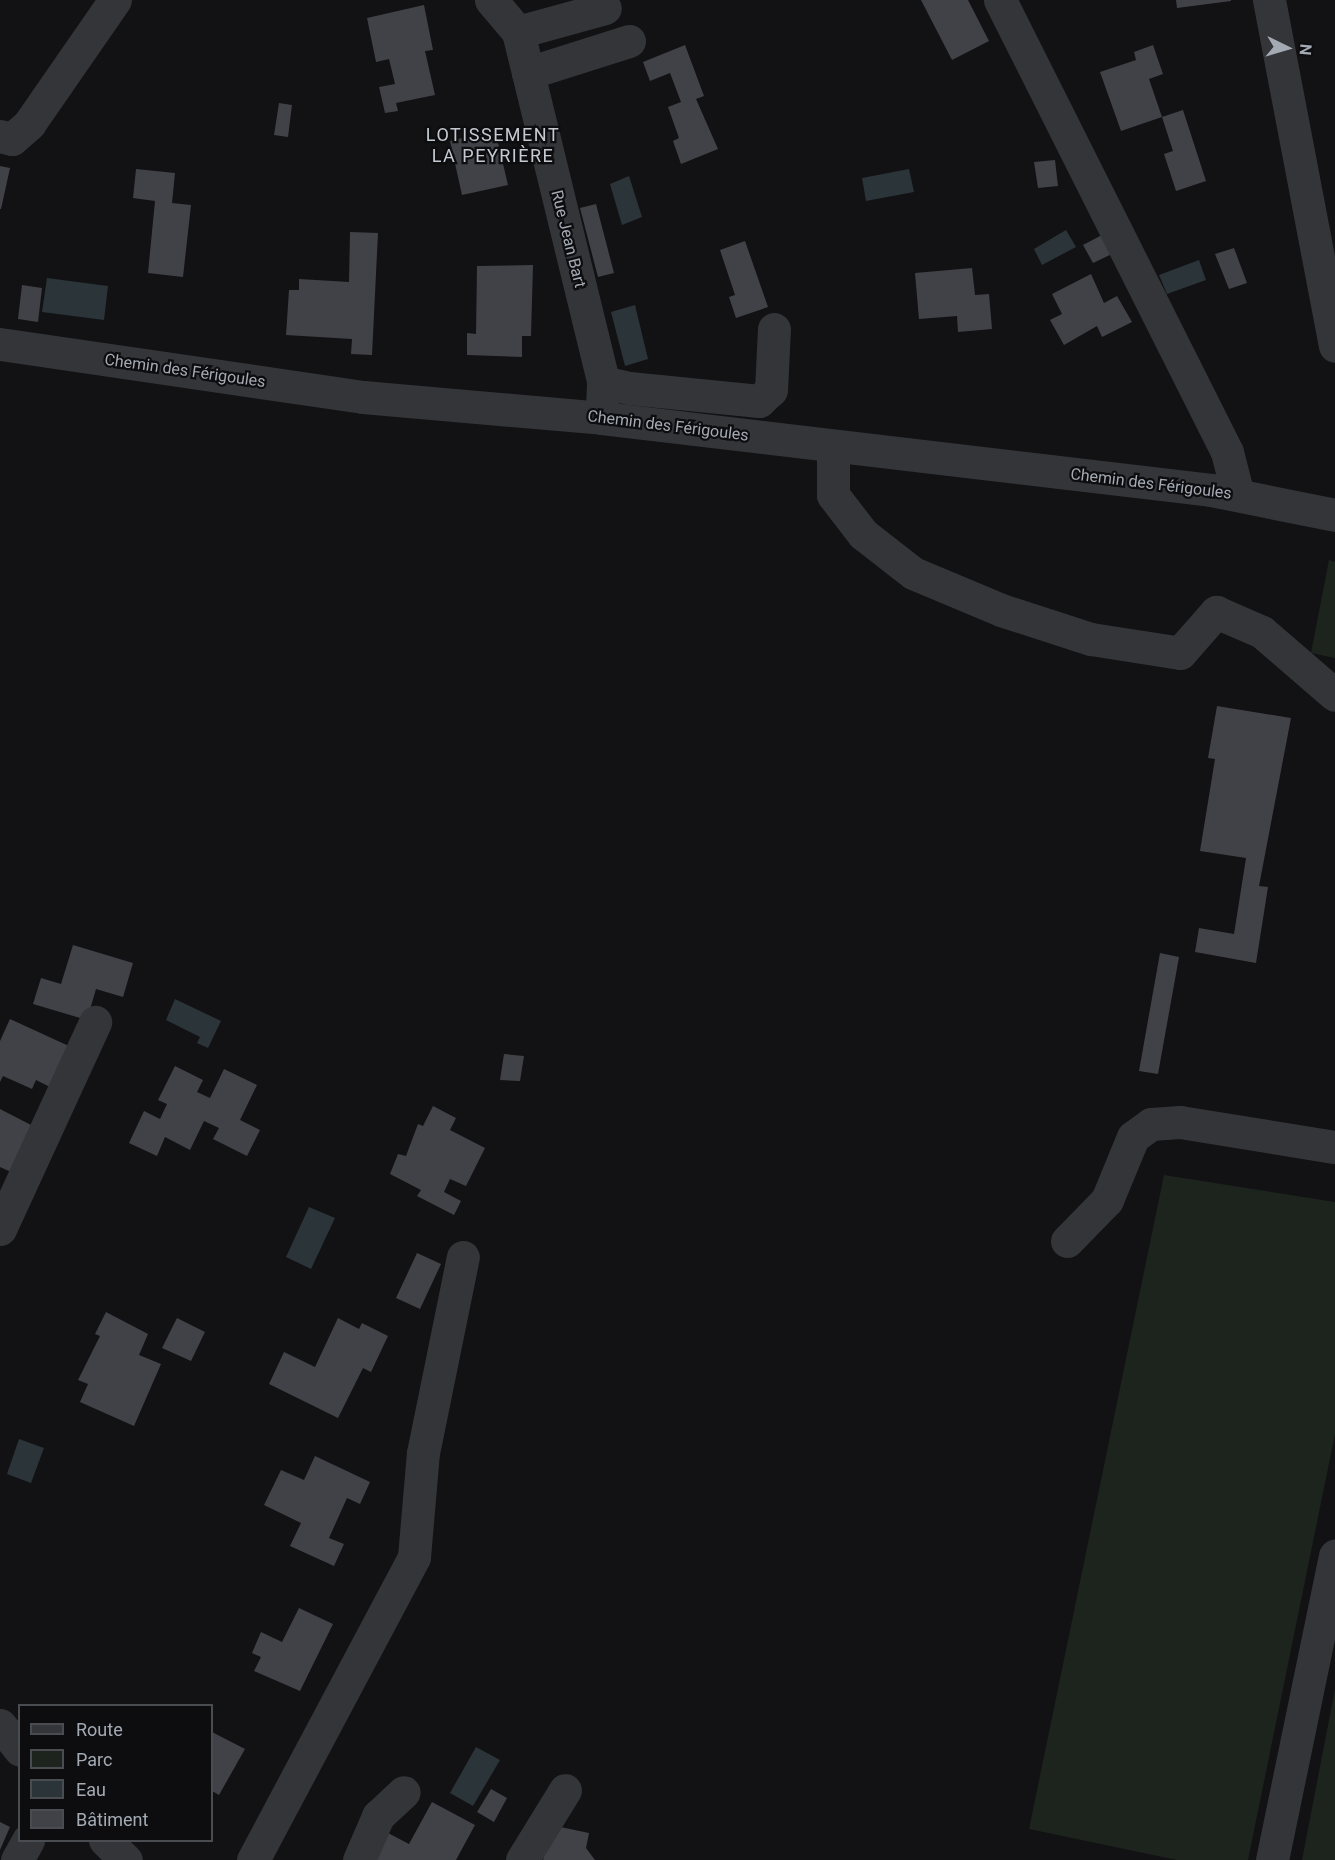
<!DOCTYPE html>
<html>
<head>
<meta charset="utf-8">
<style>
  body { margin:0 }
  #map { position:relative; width:1335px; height:1860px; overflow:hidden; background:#121214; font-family:Roboto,sans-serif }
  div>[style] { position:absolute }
  .green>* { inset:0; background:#1d241d }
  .water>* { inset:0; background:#2b3439 }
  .building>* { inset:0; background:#414247 }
  .minor>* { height:33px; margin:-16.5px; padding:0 16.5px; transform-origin:16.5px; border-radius:16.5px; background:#333539 }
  span { translate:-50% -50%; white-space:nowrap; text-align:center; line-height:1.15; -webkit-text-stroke:4.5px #0d0d0f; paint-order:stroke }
  .street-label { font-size:16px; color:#a4aab4 }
  .neighbourhood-label { font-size:18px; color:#c5c9d1; letter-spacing:1.5px }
  .legend { position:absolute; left:18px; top:1704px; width:195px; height:138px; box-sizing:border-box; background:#0d0d0f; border:2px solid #494c51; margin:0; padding:8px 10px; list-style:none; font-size:18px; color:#a4aab4 }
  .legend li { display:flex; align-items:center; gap:12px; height:30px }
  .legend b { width:30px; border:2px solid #494c51 }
  .north { position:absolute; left:1257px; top:18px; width:60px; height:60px; -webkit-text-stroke:4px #0d0d0f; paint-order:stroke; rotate:95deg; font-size:16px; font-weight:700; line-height:24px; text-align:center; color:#a4aab4 }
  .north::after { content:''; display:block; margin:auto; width:21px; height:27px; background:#a4aab4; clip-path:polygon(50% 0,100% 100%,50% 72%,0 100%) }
</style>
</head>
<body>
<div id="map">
  <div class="green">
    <div style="clip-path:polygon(1329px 560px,1335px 562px,1335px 658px,1311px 653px)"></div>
    <div style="clip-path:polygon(1164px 1175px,1335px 1202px,1335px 1434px,1248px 1860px,1177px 1860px,1029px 1829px)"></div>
    <div style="clip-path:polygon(1335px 1689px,1335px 1860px,1302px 1860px)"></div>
  </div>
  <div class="water">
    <div style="clip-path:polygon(909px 169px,914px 192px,866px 201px,862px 178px)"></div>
    <div style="clip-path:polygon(629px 176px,642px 217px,622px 225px,610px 184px)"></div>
    <div style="clip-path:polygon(1066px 230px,1076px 247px,1042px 265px,1034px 249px)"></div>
    <div style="clip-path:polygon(1199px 260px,1206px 280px,1167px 294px,1159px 275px)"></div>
    <div style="clip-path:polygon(47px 278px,108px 286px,104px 320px,42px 312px)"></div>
    <div style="clip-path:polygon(635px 305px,648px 359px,625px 366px,611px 312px)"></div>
    <div style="clip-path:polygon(175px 999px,221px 1021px,208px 1048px,197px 1043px,200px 1037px,166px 1020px)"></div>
    <div style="clip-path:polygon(309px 1207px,335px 1218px,311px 1269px,286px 1257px)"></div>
    <div style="clip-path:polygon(19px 1439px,44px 1448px,31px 1483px,7px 1474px)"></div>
    <div style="clip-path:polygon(476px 1747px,500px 1760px,473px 1806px,450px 1793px)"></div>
  </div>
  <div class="building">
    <div style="clip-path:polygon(921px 0,968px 0,989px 41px,952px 60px)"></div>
    <div style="clip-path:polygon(1176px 0,1231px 0,1231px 1px,1177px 8px)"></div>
    <div style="clip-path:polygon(424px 5px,433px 50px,425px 51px,435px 95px,396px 103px,398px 111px,385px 113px,379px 87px,395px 84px,389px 59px,376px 62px,367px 18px)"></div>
    <div style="clip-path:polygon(685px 45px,704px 96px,696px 99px,718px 149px,681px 164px,673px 141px,679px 138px,668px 107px,681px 102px,670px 73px,650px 81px,643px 62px)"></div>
    <div style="clip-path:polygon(1153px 45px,1163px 74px,1149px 79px,1162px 117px,1121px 131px,1100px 72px,1136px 60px,1134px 52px)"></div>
    <div style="clip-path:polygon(279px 103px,292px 105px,288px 137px,274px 135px)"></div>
    <div style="clip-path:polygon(1183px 110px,1206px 181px,1176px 191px,1164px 154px,1173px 151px,1162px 117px)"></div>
    <div style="clip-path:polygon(495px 130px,508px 185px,462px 195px,450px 141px)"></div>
    <div style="clip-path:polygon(1055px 160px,1058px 186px,1038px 188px,1034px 162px)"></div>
    <div style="clip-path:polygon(0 166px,10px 168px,1px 209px,0 209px)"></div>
    <div style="clip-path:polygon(136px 169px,175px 173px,172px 203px,191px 205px,183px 277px,148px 273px,155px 201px,133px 198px)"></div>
    <div style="clip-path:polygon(596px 204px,614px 273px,598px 277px,580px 208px)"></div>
    <div style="clip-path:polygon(350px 232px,378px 233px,372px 355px,351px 354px,352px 339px,286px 335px,289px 290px,299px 290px,299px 279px,349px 282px)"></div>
    <div style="clip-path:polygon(1102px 235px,1112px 254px,1093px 263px,1083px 245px)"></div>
    <div style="clip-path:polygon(745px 241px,768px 307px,736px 318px,729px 297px,735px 295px,720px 250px)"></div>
    <div style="clip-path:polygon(1234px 248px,1247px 283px,1229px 289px,1215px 254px)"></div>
    <div style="clip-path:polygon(533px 265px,531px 336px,522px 336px,522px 357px,467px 355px,467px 333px,476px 334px,477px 266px)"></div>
    <div style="clip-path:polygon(972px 268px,975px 295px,989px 294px,992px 329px,958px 332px,957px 316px,919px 319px,915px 273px)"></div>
    <div style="clip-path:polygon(1091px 274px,1104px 303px,1117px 296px,1132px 322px,1102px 337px,1097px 326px,1064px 345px,1050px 320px,1062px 314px,1052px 294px)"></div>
    <div style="clip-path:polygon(22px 285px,42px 288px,38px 322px,18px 319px)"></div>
    <div style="clip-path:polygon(1217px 706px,1291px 718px,1259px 886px,1268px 887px,1256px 963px,1195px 952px,1199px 928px,1234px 934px,1246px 858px,1200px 851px,1215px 759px,1208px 758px)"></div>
    <div style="clip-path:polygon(73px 945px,133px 963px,123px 997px,96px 989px,87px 1020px,33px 1004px,41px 978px,61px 984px)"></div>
    <div style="clip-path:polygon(1160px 953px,1179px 957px,1158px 1074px,1139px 1071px)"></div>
    <div style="clip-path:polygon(10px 1019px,71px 1047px,52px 1088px,36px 1080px,32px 1089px,3px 1076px,0 1082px,0 1041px)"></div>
    <div style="clip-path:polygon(504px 1054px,524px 1056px,520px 1081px,500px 1080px)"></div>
    <div style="clip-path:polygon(175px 1066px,203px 1080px,197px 1092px,210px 1098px,224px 1069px,257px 1085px,240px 1120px,260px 1130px,247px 1156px,213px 1139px,219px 1128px,204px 1121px,190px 1150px,165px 1137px,157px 1156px,129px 1143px,144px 1111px,160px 1119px,167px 1104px,158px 1100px)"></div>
    <div style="clip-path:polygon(433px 1106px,456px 1118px,450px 1130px,485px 1148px,466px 1186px,450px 1179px,444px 1192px,461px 1201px,454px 1215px,417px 1196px,421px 1190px,390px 1174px,398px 1154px,406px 1156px,418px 1124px,423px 1126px)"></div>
    <div style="clip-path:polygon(0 1109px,35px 1127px,11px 1172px,0 1167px)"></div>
    <div style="clip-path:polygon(417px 1253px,441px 1264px,420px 1309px,396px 1298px)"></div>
    <div style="clip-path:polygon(106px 1312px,148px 1334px,139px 1355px,161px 1364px,134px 1426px,80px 1402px,88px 1384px,78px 1380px,100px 1336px,95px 1334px)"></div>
    <div style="clip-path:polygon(177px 1318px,205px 1332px,191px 1361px,162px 1348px)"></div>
    <div style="clip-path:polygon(338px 1318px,359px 1329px,362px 1323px,388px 1336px,371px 1372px,363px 1368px,338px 1418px,269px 1384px,284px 1352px,315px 1367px)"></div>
    <div style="clip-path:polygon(315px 1456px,370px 1482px,360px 1504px,347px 1498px,329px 1538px,344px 1544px,334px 1566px,290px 1546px,301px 1523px,264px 1505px,281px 1470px,304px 1480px)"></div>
    <div style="clip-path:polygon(299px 1608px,333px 1624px,300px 1691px,254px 1671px,261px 1657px,252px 1653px,261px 1632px,282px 1642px)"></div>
    <div style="clip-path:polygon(212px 1732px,245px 1749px,219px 1795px,212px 1791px)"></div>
    <div style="clip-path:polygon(491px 1789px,507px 1798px,494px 1822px,477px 1812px)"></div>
    <div style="clip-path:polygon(432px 1802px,475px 1825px,456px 1860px,375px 1860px,388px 1833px,409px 1844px)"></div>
    <div style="clip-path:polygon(0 1822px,10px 1827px,0 1850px)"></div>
    <div style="clip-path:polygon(551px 1825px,589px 1833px,586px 1848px,595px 1860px,543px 1860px)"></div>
  </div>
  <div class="minor">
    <div style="left:491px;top:0;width:42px;rotate:49.8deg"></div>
    <div style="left:518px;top:32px;width:360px;rotate:76.3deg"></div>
    <div style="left:603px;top:382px;width:36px;rotate:92deg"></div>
    <div style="left:1000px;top:0;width:506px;rotate:63.33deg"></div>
    <div style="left:1227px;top:452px;width:44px;rotate:75.7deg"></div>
    <div style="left:1269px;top:0;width:352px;rotate:79.2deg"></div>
    <div style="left:518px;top:32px;width:90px;rotate:-15.4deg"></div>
    <div style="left:528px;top:73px;width:106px;rotate:-17.6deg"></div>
    <div style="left:0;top:136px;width:12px;rotate:14deg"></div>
    <div style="left:12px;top:139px;width:23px;rotate:-41deg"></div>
    <div style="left:29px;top:124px;width:151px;rotate:-55.3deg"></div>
    <div style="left:0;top:344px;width:367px;rotate:8.3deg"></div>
    <div style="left:363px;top:397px;width:240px;rotate:5deg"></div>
    <div style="left:602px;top:418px;width:613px;rotate:6.74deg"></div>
    <div style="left:1211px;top:490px;width:126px;rotate:11.4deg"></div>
    <div style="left:603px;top:382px;width:27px;rotate:13deg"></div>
    <div style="left:629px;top:388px;width:131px;rotate:5.7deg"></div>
    <div style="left:759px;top:401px;width:16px;rotate:-43deg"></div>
    <div style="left:771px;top:390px;width:61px;rotate:-87.2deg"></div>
    <div style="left:833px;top:446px;width:49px;rotate:90deg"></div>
    <div style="left:833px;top:495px;width:49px;rotate:52.4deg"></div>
    <div style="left:863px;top:534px;width:63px;rotate:38deg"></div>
    <div style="left:913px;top:573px;width:95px;rotate:22.8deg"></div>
    <div style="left:1001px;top:610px;width:95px;rotate:17.9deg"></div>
    <div style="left:1091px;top:639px;width:90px;rotate:8.9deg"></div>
    <div style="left:1180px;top:653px;width:55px;rotate:-48.7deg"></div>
    <div style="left:1216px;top:612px;width:50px;rotate:23.5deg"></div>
    <div style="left:1262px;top:632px;width:96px;rotate:40.8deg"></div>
    <div style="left:0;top:1229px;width:228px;rotate:-65.3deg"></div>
    <div style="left:1067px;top:1241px;width:57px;rotate:-45.7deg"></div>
    <div style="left:1107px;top:1200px;width:68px;rotate:-67.6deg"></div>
    <div style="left:1133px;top:1137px;width:22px;rotate:-36deg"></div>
    <div style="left:1151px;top:1124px;width:29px;rotate:-4deg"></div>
    <div style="left:1180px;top:1122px;width:157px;rotate:9.2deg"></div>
    <div style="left:0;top:1725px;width:32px;rotate:51deg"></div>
    <div style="left:105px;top:1840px;width:29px;rotate:44deg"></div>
    <div style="left:17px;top:1860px;width:23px;rotate:-61deg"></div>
    <div style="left:253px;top:1860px;width:343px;rotate:-62deg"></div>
    <div style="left:414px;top:1557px;width:104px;rotate:-85.1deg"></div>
    <div style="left:423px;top:1453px;width:200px;rotate:-78.5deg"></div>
    <div style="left:359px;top:1860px;width:48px;rotate:-66.6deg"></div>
    <div style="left:378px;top:1816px;width:35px;rotate:-43deg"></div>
    <div style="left:522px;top:1860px;width:82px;rotate:-58.4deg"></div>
    <div style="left:1272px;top:1860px;width:311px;rotate:-78.3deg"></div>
  </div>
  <div class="street-label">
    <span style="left:568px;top:239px;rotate:76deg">Rue Jean Bart</span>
    <span style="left:185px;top:371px;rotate:8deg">Chemin des Férigoules</span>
    <span style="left:668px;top:426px;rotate:7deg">Chemin des Férigoules</span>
    <span style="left:1151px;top:484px;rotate:7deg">Chemin des Férigoules</span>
  </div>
  <div class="neighbourhood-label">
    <span style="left:493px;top:146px">LOTISSEMENT<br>LA PEYRIÈRE</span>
  </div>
  <ul class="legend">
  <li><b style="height:8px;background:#333539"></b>Route</li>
  <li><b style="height:16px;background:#1d241d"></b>Parc</li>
  <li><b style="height:16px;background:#2b3439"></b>Eau</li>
  <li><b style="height:16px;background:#414247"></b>Bâtiment</li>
  </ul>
  <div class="north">N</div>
</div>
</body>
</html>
